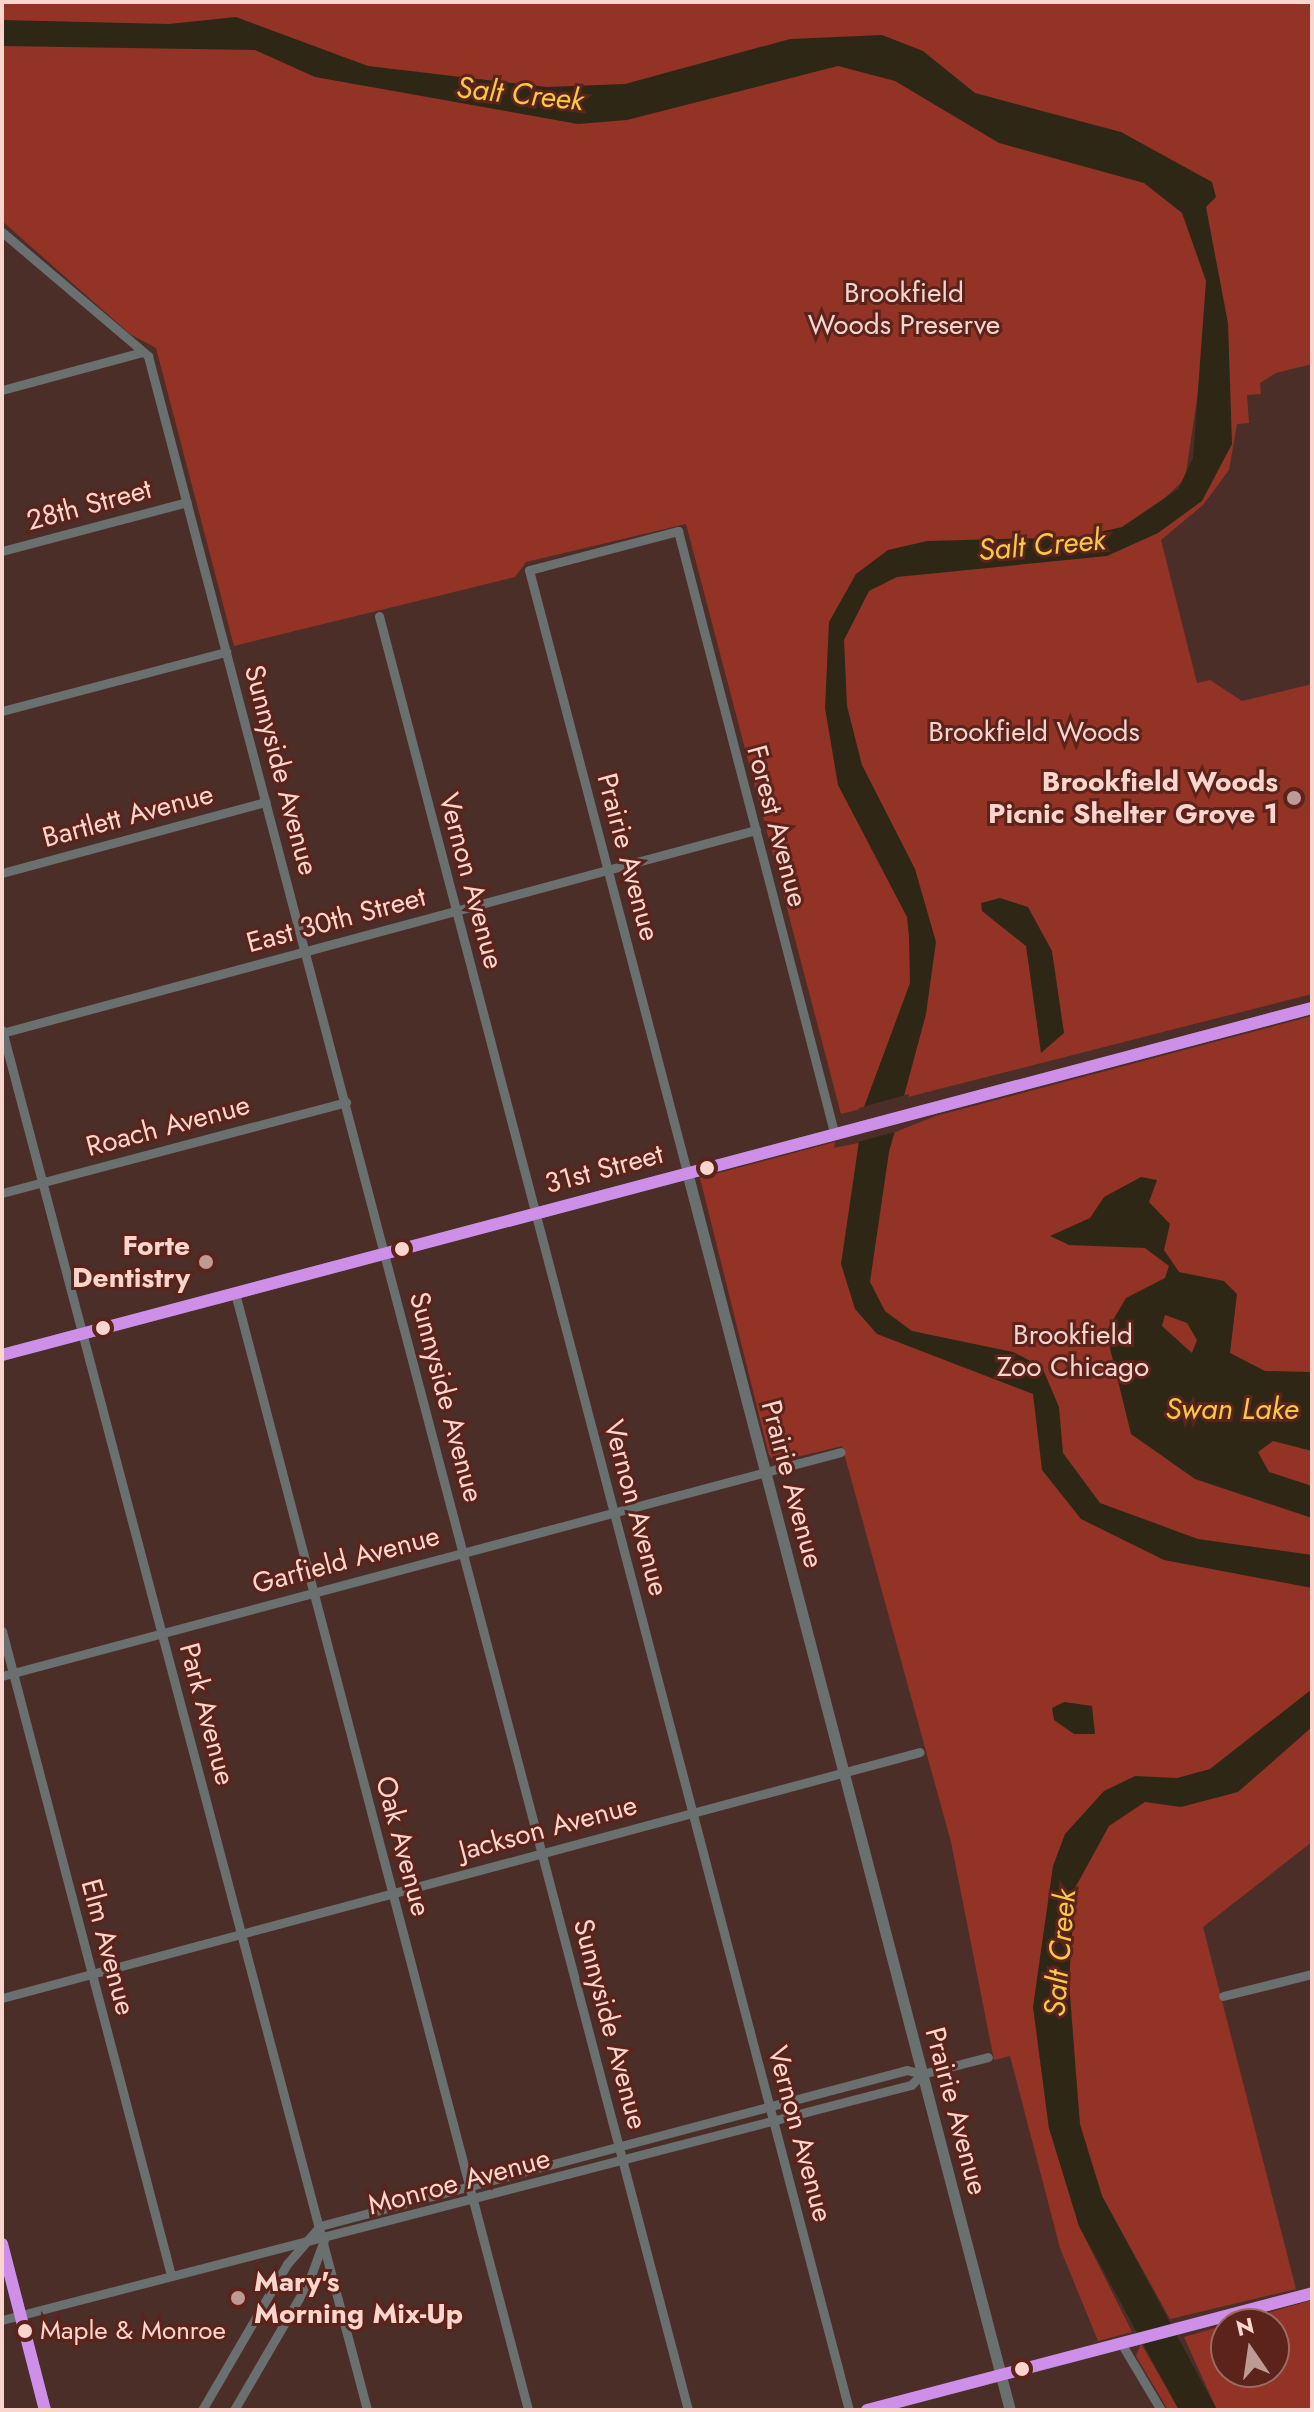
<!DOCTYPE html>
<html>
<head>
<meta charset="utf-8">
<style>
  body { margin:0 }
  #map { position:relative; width:1314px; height:2412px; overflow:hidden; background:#4c2e29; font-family:Jost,sans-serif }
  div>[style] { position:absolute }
  .green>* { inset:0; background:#933326 }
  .water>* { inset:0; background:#2f2716 }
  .pier>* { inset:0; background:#4c2e29 }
  .minor>* { height:9px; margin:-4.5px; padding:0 4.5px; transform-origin:4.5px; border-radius:4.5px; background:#6a6f70 }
  .tertiary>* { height:11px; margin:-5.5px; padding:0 5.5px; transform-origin:5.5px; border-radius:5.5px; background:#6a6f70 }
  .secondary>* { height:12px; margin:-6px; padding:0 6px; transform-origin:6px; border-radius:6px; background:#6e6f70 }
  .bus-1>* { height:12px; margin:-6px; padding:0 6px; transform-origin:6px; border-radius:6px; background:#ce8fe9 }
  .dots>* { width:22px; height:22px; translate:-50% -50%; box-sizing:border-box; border:4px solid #5b231a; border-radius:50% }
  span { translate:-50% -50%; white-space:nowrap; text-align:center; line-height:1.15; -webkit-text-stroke:6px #5b231a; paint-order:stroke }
  .bus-label { font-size:26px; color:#fad5ce }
  .left { translate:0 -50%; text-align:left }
  .park-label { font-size:28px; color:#f4d4ce }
  .street-label { font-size:28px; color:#fad5ce }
  .poi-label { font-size:28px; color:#fad5ce; font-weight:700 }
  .right { translate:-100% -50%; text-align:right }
  .water-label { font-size:30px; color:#f4ca47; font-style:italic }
  .frame { position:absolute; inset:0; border:4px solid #fad5ce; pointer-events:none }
  .north { position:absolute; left:1210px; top:2308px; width:80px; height:80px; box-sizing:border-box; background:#5b231a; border:2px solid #9b6a62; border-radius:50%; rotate:347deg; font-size:22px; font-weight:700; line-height:32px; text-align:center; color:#fad5ce }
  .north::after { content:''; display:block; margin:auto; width:28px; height:36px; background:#bd9b94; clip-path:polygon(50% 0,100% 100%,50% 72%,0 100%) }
</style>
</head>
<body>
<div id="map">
  <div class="green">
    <div style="clip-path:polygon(evenodd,2px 2px,1312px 2px,1312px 364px,1276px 373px,1260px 383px,1261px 394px,1247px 395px,1249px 423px,1237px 424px,1229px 470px,1203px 505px,1161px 540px,1197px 683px,1210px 680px,1242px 701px,1312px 684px,1312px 994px,841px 1114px,686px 524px,526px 562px,515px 577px,234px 646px,156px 348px,130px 334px,2px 221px,2px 2px,1231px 384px,1159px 532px,1153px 509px,1185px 479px,1198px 392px,1231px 384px)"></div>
    <div style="clip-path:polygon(1312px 1016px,1312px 1842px,1203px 1927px,1296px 2289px,1170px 2319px,1102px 2196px,1080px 2124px,1070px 2038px,1038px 2044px,1049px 2128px,1079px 2226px,1132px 2332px,1098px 2341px,1060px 2248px,1010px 2056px,994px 2060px,951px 1842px,842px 1446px,776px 1462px,769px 1455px,700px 1178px,835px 1142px,834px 1148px,858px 1143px,888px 1152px,895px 1132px,936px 1116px)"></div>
    <div style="clip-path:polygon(evenodd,1312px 2300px,1312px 2410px,1217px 2410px,1184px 2337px,1312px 2300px,1226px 2324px,1274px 2324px,1274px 2372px,1226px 2372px,1226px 2324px)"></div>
    <div style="clip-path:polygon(1141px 2344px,1143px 2347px,1179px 2410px,1168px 2410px,1136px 2356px)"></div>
  </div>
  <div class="water">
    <div style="clip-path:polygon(236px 17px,368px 66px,547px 87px,625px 84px,790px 39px,882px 35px,923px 51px,975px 93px,1121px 132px,1212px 182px,1216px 197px,1206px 207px,1228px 323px,1232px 444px,1202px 501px,1158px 533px,1107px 556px,897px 577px,869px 591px,844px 640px,847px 706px,862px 765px,915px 869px,936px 942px,926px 1014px,889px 1152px,870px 1282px,885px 1311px,912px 1331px,1013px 1352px,1042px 1367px,1059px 1407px,1063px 1453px,1100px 1503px,1198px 1539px,1312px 1555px,1312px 1588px,1164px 1560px,1081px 1519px,1042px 1470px,1033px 1394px,877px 1334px,855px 1309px,841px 1264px,864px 1107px,910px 983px,909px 937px,907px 917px,838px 785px,825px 708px,829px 622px,856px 574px,888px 550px,927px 541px,1078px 537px,1122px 527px,1178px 489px,1193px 458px,1206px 281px,1182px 213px,1144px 183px,999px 143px,895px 81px,838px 66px,627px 120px,578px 124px,315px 77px,255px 50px,2px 46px,2px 20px,169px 24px)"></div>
    <div style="clip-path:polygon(1000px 898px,1028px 907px,1052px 951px,1064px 1033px,1041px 1053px,1026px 946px,982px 911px,981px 903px)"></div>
    <div style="clip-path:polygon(evenodd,1141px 1177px,1157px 1180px,1149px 1202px,1170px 1224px,1164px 1250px,1179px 1272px,1224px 1281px,1237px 1294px,1230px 1353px,1265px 1371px,1312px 1372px,1312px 1451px,1273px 1441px,1258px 1452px,1269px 1472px,1312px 1486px,1312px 1518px,1195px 1479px,1131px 1434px,1106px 1332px,1126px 1298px,1165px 1278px,1169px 1266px,1145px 1248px,1069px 1245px,1050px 1236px,1090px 1218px,1104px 1197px,1141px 1177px,1165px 1315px,1187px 1323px,1197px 1340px,1192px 1353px,1162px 1326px,1165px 1315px)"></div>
    <div style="clip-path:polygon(1312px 1689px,1312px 1727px,1238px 1792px,1181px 1807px,1145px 1802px,1109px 1826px,1075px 1888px,1069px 1982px,1080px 2125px,1102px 2196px,1217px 2410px,1179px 2410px,1079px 2226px,1049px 2128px,1033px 2007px,1053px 1866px,1065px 1834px,1104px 1791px,1135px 1776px,1177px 1778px,1210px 1769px)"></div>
    <div style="clip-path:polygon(1064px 1702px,1092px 1706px,1095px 1734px,1074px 1734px,1054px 1720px,1052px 1708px)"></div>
  </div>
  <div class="pier">
    <div style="clip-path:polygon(909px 1094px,899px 1131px,854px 1143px,859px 1108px)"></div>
  </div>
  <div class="minor">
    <div style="left:2px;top:232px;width:192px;rotate:40.3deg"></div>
    <div style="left:148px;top:356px;width:2124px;rotate:75.27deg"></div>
    <div style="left:2px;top:390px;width:146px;rotate:-15.1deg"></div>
    <div style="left:2px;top:551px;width:191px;rotate:-14.8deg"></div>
    <div style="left:379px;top:616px;width:1855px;rotate:75.32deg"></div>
    <div style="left:2px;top:711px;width:232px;rotate:-14.8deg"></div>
    <div style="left:2px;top:873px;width:273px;rotate:-15.1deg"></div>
    <div style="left:2px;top:1030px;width:1427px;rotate:75.18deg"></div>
    <div style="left:2px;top:1033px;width:781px;rotate:-15.07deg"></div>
    <div style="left:687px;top:1172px;width:622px;rotate:-104.71deg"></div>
    <div style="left:529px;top:570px;width:12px;rotate:-14deg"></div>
    <div style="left:541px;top:567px;width:142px;rotate:-14.7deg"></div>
    <div style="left:678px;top:531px;width:621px;rotate:75.45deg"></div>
    <div style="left:2px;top:1193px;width:356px;rotate:-14.8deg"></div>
    <div style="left:235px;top:1293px;width:1155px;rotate:75.3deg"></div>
    <div style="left:2px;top:1631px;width:666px;rotate:75.3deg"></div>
    <div style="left:2px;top:1676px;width:868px;rotate:-14.95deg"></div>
    <div style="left:1223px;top:1996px;width:92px;rotate:-13.9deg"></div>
    <div style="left:2px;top:1998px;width:950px;rotate:-15deg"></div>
    <div style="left:2px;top:2320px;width:939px;rotate:-14.5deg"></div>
    <div style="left:911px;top:2085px;width:16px;rotate:-45deg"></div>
    <div style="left:1121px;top:2343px;width:78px;rotate:59.2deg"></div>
    <div style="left:202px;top:2410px;width:169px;rotate:-59.8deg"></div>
    <div style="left:287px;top:2264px;width:50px;rotate:-49deg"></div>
    <div style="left:320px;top:2226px;width:607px;rotate:-14.88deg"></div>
    <div style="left:907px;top:2070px;width:16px;rotate:15deg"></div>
    <div style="left:922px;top:2074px;width:68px;rotate:-14.4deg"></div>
    <div style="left:234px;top:2410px;width:149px;rotate:-59.8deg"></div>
    <div style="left:309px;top:2281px;width:44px;rotate:-69.9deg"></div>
  </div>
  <div class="tertiary">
    <div style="left:687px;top:1172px;width:1279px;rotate:75.38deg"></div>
    <div style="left:2px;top:2244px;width:171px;rotate:75.5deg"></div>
    <div style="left:867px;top:2410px;width:460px;rotate:-14.7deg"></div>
  </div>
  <div class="secondary">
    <div style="left:2px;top:1355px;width:1355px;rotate:-14.84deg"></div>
  </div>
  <div class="bus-1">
    <div style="left:2px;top:1355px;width:1355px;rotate:-14.84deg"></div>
    <div style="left:2px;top:2244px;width:171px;rotate:75.5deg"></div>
    <div style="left:867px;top:2410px;width:460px;rotate:-14.7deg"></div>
  </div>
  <div class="dots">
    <div style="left:1294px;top:798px;background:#bd9b94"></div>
    <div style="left:707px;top:1168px;background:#fad5ce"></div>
    <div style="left:402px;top:1249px;background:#fad5ce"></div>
    <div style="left:206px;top:1262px;background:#bd9b94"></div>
    <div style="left:103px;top:1328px;background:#fad5ce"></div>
    <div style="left:238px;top:2298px;background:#bd9b94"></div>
    <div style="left:25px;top:2331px;background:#fad5ce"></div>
    <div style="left:1022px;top:2369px;background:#fad5ce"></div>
  </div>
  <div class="bus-label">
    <span class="left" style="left:40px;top:2331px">Maple &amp; Monroe</span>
  </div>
  <div class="park-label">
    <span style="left:904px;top:309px">Brookfield<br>Woods Preserve</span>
    <span style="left:1034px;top:732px">Brookfield Woods</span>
    <span style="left:1073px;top:1351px">Brookfield<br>Zoo Chicago</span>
  </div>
  <div class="street-label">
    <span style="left:89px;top:505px;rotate:-15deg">28th Street</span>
    <span style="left:281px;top:770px;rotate:75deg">Sunnyside Avenue</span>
    <span style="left:128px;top:816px;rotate:-15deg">Bartlett Avenue</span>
    <span style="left:777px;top:826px;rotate:75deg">Forest Avenue</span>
    <span style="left:628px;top:857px;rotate:75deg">Prairie Avenue</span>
    <span style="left:471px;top:881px;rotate:75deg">Vernon Avenue</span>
    <span style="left:336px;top:920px;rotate:-15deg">East 30th Street</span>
    <span style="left:168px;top:1126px;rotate:-15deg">Roach Avenue</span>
    <span style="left:604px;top:1169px;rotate:-15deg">31st Street</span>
    <span style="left:446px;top:1397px;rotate:75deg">Sunnyside Avenue</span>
    <span style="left:792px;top:1484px;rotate:75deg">Prairie Avenue</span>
    <span style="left:636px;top:1508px;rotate:75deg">Vernon Avenue</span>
    <span style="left:346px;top:1560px;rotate:-15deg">Garfield Avenue</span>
    <span style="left:207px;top:1714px;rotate:75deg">Park Avenue</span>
    <span style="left:548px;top:1828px;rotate:-15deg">Jackson Avenue</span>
    <span style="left:403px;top:1846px;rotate:75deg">Oak Avenue</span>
    <span style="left:108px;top:1947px;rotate:75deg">Elm Avenue</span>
    <span style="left:610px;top:2024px;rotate:75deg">Sunnyside Avenue</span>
    <span style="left:956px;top:2111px;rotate:75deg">Prairie Avenue</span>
    <span style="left:800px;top:2134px;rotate:75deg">Vernon Avenue</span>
    <span style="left:459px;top:2182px;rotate:-15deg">Monroe Avenue</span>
  </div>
  <div class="poi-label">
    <span class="right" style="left:1278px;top:798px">Brookfield Woods<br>Picnic Shelter Grove 1</span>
    <span class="right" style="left:190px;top:1262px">Forte<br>Dentistry</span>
    <span class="left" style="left:254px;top:2298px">Mary's<br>Morning Mix-Up</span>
  </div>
  <div class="water-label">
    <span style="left:520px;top:94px;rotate:6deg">Salt Creek</span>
    <span style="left:1042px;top:545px;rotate:-5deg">Salt Creek</span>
    <span style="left:1232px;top:1409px">Swan Lake</span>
    <span style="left:1060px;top:1953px;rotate:-85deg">Salt Creek</span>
  </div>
  <div class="frame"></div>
  <div class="north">N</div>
</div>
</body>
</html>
